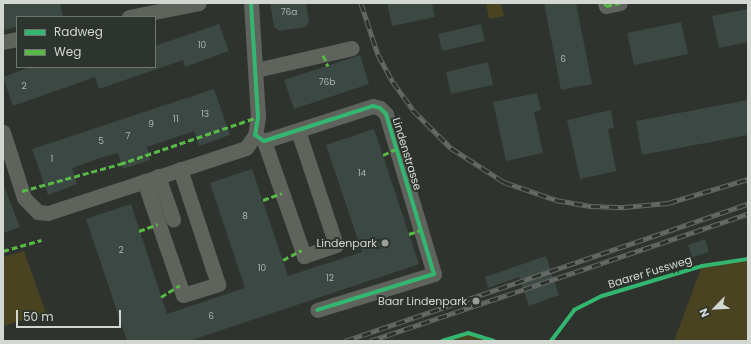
<!DOCTYPE html>
<html>
<head>
<meta charset="utf-8">
<style>
  body { margin:0 }
  #map { position:relative; width:751px; height:344px; overflow:hidden; background:#2e332e; font-family:Poppins,sans-serif }
  div>[style] { position:absolute }
  .green>* { inset:0; background:#4a4322 }
  .building>* { inset:0; background:#3c4843 }
  .minor>* { height:15px; margin:-7.5px; padding:0 7.5px; transform-origin:7.5px; border-radius:7.5px; background:#60635c }
  .rail>* { height:4.5px; margin-top:-2.25px; transform-origin:0; background:repeating-linear-gradient(90deg,#2d342d 0 9px,#676965 0 18px); box-sizing:border-box; border-block:1px solid #676965 }
  .quiet>* { height:3px; margin-top:-1.5px; transform-origin:0; background:repeating-linear-gradient(90deg,#58b947 0 6px,transparent 0 9px) }
  .cycleway>* { height:4px; margin:-2px; padding:0 2px; transform-origin:2px; border-radius:2px; background:#33b770 }
  .dots>* { width:11px; height:11px; translate:-50% -50%; box-sizing:border-box; border:2px solid #2d342d; border-radius:50% }
  span { translate:-50% -50%; white-space:nowrap; text-align:center; line-height:1.15; -webkit-text-stroke:4px #2d342d; paint-order:stroke }
  .number-label { font-size:9px; color:#adb3ae }
  .number-label span { -webkit-text-stroke-width:0 }
  .street-label { font-size:11px; color:#d3d7d2 }
  .poi-label { font-size:11px; color:#d3d7d2 }
  .right { translate:-100% -50%; text-align:right }
  .frame { position:absolute; inset:0; border:4px solid #d3d7d2; pointer-events:none }
  .legend { position:absolute; left:16px; top:16px; width:140px; height:52px; box-sizing:border-box; background:#2d342d; border:1px solid #6f756f; margin:0; padding:5px 7px; list-style:none; font-size:12px; color:#d3d7d2 }
  .legend li { display:flex; align-items:center; gap:8px; height:20px }
  .legend b { width:20px; border:1px solid #6f756f }
  .north { position:absolute; left:695px; top:288px; width:40px; height:40px; -webkit-text-stroke:3px #2d342d; paint-order:stroke; rotate:246deg; font-size:11px; font-weight:700; line-height:16px; text-align:center; color:#d3d7d2 }
  .north::after { content:''; display:block; margin:auto; width:14px; height:18px; background:#d3d7d2; clip-path:polygon(50% 0,100% 100%,50% 72%,0 100%) }
  .scale { position:absolute; left:16px; top:310px; width:105px; height:18px; box-sizing:border-box; border:2px solid #d3d7d2; border-top:0; padding-left:5px; font-size:12px; line-height:14px; white-space:nowrap; color:#d3d7d2; -webkit-text-stroke:3px #2d342d; paint-order:stroke }
</style>
</head>
<body>
<div id="map">
  <div class="green">
    <div style="clip-path:polygon(486px 3px,501px 3px,504px 16px,489px 19px)"></div>
    <div style="clip-path:polygon(24px 251px,46px 313px,3px 326px,3px 257px)"></div>
    <div style="clip-path:polygon(748px 259px,748px 341px,674px 341px,702px 266px)"></div>
    <div style="clip-path:polygon(468px 333px,473px 333px,494px 341px,442px 341px)"></div>
  </div>
  <div class="building">
    <div style="clip-path:polygon(3px 3px,60px 3px,63px 17px,17px 17px,17px 27px,3px 30px)"></div>
    <div style="clip-path:polygon(270px 3px,306px 3px,309px 21px,306px 27px,279px 31px,274px 27px)"></div>
    <div style="clip-path:polygon(387px 3px,432px 3px,435px 17px,392px 26px)"></div>
    <div style="clip-path:polygon(544px 3px,576px 3px,592px 84px,561px 90px)"></div>
    <div style="clip-path:polygon(748px 9px,748px 42px,719px 48px,712px 16px)"></div>
    <div style="clip-path:polygon(681px 22px,688px 54px,634px 65px,627px 33px)"></div>
    <div style="clip-path:polygon(219px 24px,229px 51px,185px 67px,183px 60px,99px 89px,95px 77px,13px 106px,3px 77px,30px 67px,155px 67px,155px 46px)"></div>
    <div style="clip-path:polygon(481px 24px,485px 41px,442px 51px,438px 34px)"></div>
    <div style="clip-path:polygon(360px 55px,369px 84px,294px 109px,284px 80px)"></div>
    <div style="clip-path:polygon(488px 62px,493px 85px,451px 94px,446px 72px)"></div>
    <div style="clip-path:polygon(214px 89px,230px 135px,199px 146px,194px 131px,147px 147px,150px 160px,123px 169px,118px 153px,103px 157px,72px 168px,77px 184px,48px 195px,32px 149px)"></div>
    <div style="clip-path:polygon(537px 93px,541px 110px,534px 112px,543px 153px,506px 161px,493px 102px)"></div>
    <div style="clip-path:polygon(748px 100px,748px 135px,642px 155px,636px 121px)"></div>
    <div style="clip-path:polygon(611px 110px,614px 128px,608px 129px,616px 171px,580px 179px,567px 120px)"></div>
    <div style="clip-path:polygon(374px 129px,419px 264px,189px 341px,127px 341px,86px 219px,131px 204px,167px 314px,245px 288px,210px 183px,252px 169px,288px 276px,362px 252px,326px 145px)"></div>
    <div style="clip-path:polygon(3px 184px,20px 227px,3px 233px)"></div>
    <div style="clip-path:polygon(705px 239px,709px 252px,692px 257px,688px 245px)"></div>
    <div style="clip-path:polygon(546px 256px,559px 295px,529px 306px,519px 277px,488px 288px,485px 277px)"></div>
  </div>
  <div class="minor">
    <div style="left:251px;top:3px;width:114px;rotate:86.5deg"></div>
    <div style="left:258px;top:117px;width:18px;rotate:99deg"></div>
    <div style="left:255px;top:135px;width:11px;rotate:34deg"></div>
    <div style="left:264px;top:141px;width:114px;rotate:-17.8deg"></div>
    <div style="left:373px;top:106px;width:7px;rotate:16deg"></div>
    <div style="left:380px;top:108px;width:8px;rotate:45deg"></div>
    <div style="left:386px;top:114px;width:167px;rotate:73.3deg"></div>
    <div style="left:434px;top:274px;width:122px;rotate:162.9deg"></div>
    <div style="left:605px;top:3px;width:3px;rotate:72deg"></div>
    <div style="left:606px;top:6px;width:14px;rotate:-12deg"></div>
    <div style="left:129px;top:17px;width:71px;rotate:-11.3deg"></div>
    <div style="left:3px;top:42px;width:14px;rotate:-12deg"></div>
    <div style="left:256px;top:70px;width:98px;rotate:-12.9deg"></div>
    <div style="left:3px;top:132px;width:69px;rotate:72.3deg"></div>
    <div style="left:24px;top:198px;width:20px;rotate:45deg"></div>
    <div style="left:38px;top:212px;width:10px;rotate:6deg"></div>
    <div style="left:48px;top:213px;width:208px;rotate:-18.2deg"></div>
    <div style="left:246px;top:148px;width:16px;rotate:-55deg"></div>
    <div style="left:264px;top:141px;width:122px;rotate:70.8deg"></div>
    <div style="left:304px;top:256px;width:34px;rotate:-19deg"></div>
    <div style="left:336px;top:245px;width:120px;rotate:-108.4deg"></div>
    <div style="left:158px;top:176px;width:46px;rotate:70.8deg"></div>
    <div style="left:144px;top:181px;width:120px;rotate:71.1deg"></div>
    <div style="left:183px;top:295px;width:37px;rotate:-17deg"></div>
    <div style="left:218px;top:284px;width:121px;rotate:-108.3deg"></div>
  </div>
  <div class="rail">
    <div style="left:361px;top:3px;width:54px;rotate:71.6deg"></div>
    <div style="left:378px;top:54px;width:32px;rotate:62deg"></div>
    <div style="left:393px;top:82px;width:34px;rotate:54deg"></div>
    <div style="left:413px;top:110px;width:54px;rotate:45deg"></div>
    <div style="left:451px;top:148px;width:63px;rotate:32.7deg"></div>
    <div style="left:504px;top:182px;width:55px;rotate:19.1deg"></div>
    <div style="left:556px;top:200px;width:36px;rotate:10deg"></div>
    <div style="left:591px;top:206px;width:33px;rotate:2deg"></div>
    <div style="left:624px;top:207px;width:44px;rotate:-5.2deg"></div>
    <div style="left:668px;top:203px;width:84px;rotate:-16.7deg"></div>
    <div style="left:345px;top:341px;width:426px;rotate:-18.8deg"></div>
    <div style="left:370px;top:341px;width:399px;rotate:-18.6deg"></div>
  </div>
  <div class="quiet">
    <div style="left:605px;top:3px;width:3px;rotate:72deg"></div>
    <div style="left:606px;top:6px;width:14px;rotate:-12deg"></div>
    <div style="left:323px;top:55px;width:12px;rotate:66deg"></div>
    <div style="left:383px;top:155px;width:14px;rotate:-25deg"></div>
    <div style="left:22px;top:191px;width:102px;rotate:-15.4deg"></div>
    <div style="left:120px;top:164px;width:146px;rotate:-18.8deg"></div>
    <div style="left:263px;top:200px;width:20px;rotate:-20deg"></div>
    <div style="left:139px;top:231px;width:20px;rotate:-20deg"></div>
    <div style="left:409px;top:234px;width:13px;rotate:-18deg"></div>
    <div style="left:3px;top:251px;width:40px;rotate:-16deg"></div>
    <div style="left:283px;top:260px;width:21px;rotate:-28deg"></div>
    <div style="left:161px;top:297px;width:22px;rotate:-32deg"></div>
  </div>
  <div class="cycleway">
    <div style="left:251px;top:3px;width:114px;rotate:86.5deg"></div>
    <div style="left:258px;top:117px;width:18px;rotate:99deg"></div>
    <div style="left:255px;top:135px;width:11px;rotate:34deg"></div>
    <div style="left:264px;top:141px;width:114px;rotate:-17.8deg"></div>
    <div style="left:373px;top:106px;width:7px;rotate:16deg"></div>
    <div style="left:380px;top:108px;width:8px;rotate:45deg"></div>
    <div style="left:386px;top:114px;width:167px;rotate:73.3deg"></div>
    <div style="left:434px;top:274px;width:122px;rotate:162.9deg"></div>
    <div style="left:442px;top:341px;width:27px;rotate:-17deg"></div>
    <div style="left:468px;top:333px;width:27px;rotate:17deg"></div>
    <div style="left:551px;top:341px;width:39px;rotate:-53deg"></div>
    <div style="left:574px;top:310px;width:31px;rotate:-27deg"></div>
    <div style="left:602px;top:296px;width:104px;rotate:-16.7deg"></div>
    <div style="left:702px;top:266px;width:47px;rotate:-8.7deg"></div>
  </div>
  <div class="dots">
    <div style="left:385px;top:243px;background:#999e99"></div>
    <div style="left:476px;top:301px;background:#999e99"></div>
  </div>
  <div class="number-label">
    <span style="left:289px;top:12px">76a</span>
    <span style="left:202px;top:45px">10</span>
    <span style="left:563px;top:59px">6</span>
    <span style="left:327px;top:82px">76b</span>
    <span style="left:24px;top:86px">2</span>
    <span style="left:205px;top:114px">13</span>
    <span style="left:176px;top:119px">11</span>
    <span style="left:151px;top:124px">9</span>
    <span style="left:128px;top:136px">7</span>
    <span style="left:101px;top:141px">5</span>
    <span style="left:52px;top:159px">1</span>
    <span style="left:362px;top:173px">14</span>
    <span style="left:245px;top:216px">8</span>
    <span style="left:121px;top:250px">2</span>
    <span style="left:262px;top:268px">10</span>
    <span style="left:330px;top:278px">12</span>
    <span style="left:211px;top:316px">6</span>
  </div>
  <div class="street-label">
    <span style="left:407px;top:154px;rotate:73deg">Lindenstrasse</span>
    <span style="left:650px;top:272px;rotate:-17deg">Baarer Fussweg</span>
  </div>
  <div class="poi-label">
    <span class="right" style="left:377px;top:243px">Lindenpark</span>
    <span class="right" style="left:467px;top:301px">Baar Lindenpark</span>
  </div>
  <div class="frame"></div>
  <ul class="legend">
  <li><b style="height:5px;background:#33b770"></b>Radweg</li>
  <li><b style="height:5px;background:#58b947"></b>Weg</li>
  </ul>
  <div class="north">N</div>
  <div class="scale">50 m</div>
</div>
</body>
</html>
